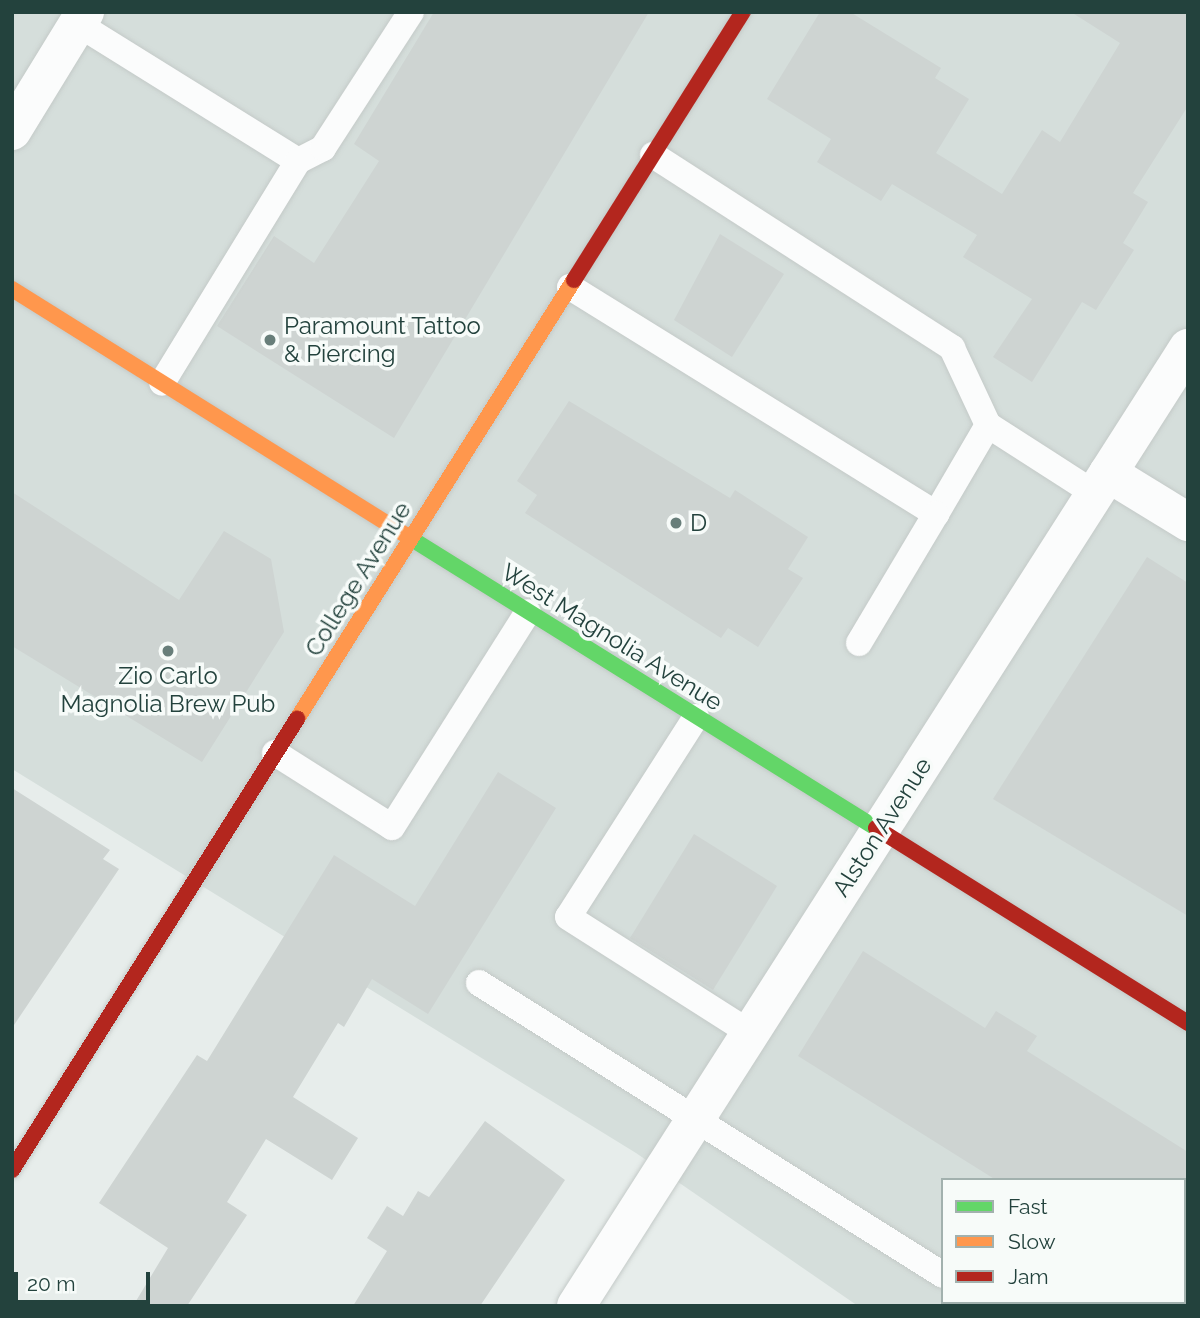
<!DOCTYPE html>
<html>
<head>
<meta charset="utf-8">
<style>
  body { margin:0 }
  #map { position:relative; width:1200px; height:1318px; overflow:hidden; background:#e7edeb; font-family:Raleway,sans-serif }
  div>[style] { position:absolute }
  .built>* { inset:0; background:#d5dedb }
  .building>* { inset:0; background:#ced4d2 }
  .roads { filter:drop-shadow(0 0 2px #c4cac8) drop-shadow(0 0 2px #c4cac8) }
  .lane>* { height:26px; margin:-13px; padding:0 13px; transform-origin:13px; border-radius:13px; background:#fbfcfc }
  .street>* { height:38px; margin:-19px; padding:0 19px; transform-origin:19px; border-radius:19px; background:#fbfcfc }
  .fast>* { height:16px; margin:-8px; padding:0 8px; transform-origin:8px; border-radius:8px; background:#63d668 }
  .slow>* { height:16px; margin:-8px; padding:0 8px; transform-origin:8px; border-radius:8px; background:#ff974d }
  .jam>* { height:16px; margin:-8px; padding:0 8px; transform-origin:8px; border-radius:8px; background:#b3261e }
  .dots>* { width:19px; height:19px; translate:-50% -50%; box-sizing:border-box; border:4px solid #f7fbf9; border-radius:50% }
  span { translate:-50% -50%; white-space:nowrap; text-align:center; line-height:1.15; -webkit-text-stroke:7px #f7fbf9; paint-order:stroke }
  .poi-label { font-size:24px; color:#23423d }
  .left { translate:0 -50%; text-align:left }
  .street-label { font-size:24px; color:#23423d }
  .frame { position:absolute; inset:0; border:14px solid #23423d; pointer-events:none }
  .legend { position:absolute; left:941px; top:1178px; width:245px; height:126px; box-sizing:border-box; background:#f7fbf9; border:2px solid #a2b1ae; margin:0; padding:9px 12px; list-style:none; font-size:21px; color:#23423d }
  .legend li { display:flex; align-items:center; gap:14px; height:35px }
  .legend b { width:35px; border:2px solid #a2b1ae }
  .scale { position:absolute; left:14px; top:1272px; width:136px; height:32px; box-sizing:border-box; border:4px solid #23423d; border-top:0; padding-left:9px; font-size:21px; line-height:24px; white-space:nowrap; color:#23423d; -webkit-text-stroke:5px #f7fbf9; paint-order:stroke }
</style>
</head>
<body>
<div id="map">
  <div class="built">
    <div style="clip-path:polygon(evenodd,12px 12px,1188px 12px,1188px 1306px,858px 1306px,636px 1153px,12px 769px,12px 12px,943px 1180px,1184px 1180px,1184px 1302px,943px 1302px,943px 1180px)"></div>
  </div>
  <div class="building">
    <div style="clip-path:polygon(434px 12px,649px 12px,394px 438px,217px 326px,274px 236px,314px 263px,379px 161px,354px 144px)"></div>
    <div style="clip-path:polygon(820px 12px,850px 12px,941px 68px,935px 78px,969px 99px,936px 153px,1002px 194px,1042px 130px,1060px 142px,1120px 43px,1071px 12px,1188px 12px,1188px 106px,1133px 193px,1148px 202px,1123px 243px,1134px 250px,1096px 310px,1082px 302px,1032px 382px,993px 357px,1032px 299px,963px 257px,977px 235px,892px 184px,881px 201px,817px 162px,831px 139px,767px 99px)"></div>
    <div style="clip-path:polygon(720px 234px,784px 274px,732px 357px,674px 320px)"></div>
    <div style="clip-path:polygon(569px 401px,730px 498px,735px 490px,808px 537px,788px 569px,803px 578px,758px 647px,728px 628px,721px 638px,525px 513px,537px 495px,517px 481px)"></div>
    <div style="clip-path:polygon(12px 492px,179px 600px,224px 531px,271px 559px,284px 632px,202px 762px,12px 646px)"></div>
    <div style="clip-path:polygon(1147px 557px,1188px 583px,1188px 916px,993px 799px)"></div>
    <div style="clip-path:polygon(498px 772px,556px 808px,428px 1014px,372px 979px,344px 1027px,338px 1023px,293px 1097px,358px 1138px,332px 1180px,266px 1139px,227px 1202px,247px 1215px,187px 1306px,133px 1306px,168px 1248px,99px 1203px,197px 1055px,207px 1061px,334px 855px,415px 906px)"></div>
    <div style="clip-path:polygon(12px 788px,110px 850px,103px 859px,119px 869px,12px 1028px)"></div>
    <div style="clip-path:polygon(694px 834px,777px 886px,713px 990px,630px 938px)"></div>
    <div style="clip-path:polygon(863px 951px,985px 1028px,996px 1011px,1037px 1036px,1027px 1051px,1188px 1152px,1188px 1180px,996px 1180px,798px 1056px)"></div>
    <div style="clip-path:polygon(485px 1121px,565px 1180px,480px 1306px,353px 1306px,387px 1251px,367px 1238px,387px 1206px,403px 1216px,418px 1191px,429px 1197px)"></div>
  </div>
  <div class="roads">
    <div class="lane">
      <div style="left:78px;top:24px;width:259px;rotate:31.9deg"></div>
      <div style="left:298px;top:161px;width:260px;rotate:121.5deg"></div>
      <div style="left:653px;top:155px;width:356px;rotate:32.8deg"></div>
      <div style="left:952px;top:348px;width:85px;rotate:64.9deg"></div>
      <div style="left:988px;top:425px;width:126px;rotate:32.7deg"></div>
      <div style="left:298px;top:161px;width:28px;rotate:-27deg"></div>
      <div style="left:323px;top:148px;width:162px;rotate:-57.1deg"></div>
      <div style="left:570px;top:287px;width:431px;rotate:31.8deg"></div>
      <div style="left:936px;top:514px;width:103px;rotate:-59.7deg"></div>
      <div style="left:859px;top:643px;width:150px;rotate:-59.2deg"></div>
      <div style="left:696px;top:717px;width:237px;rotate:122.6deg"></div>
      <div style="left:568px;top:917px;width:216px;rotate:32.5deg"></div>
      <div style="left:275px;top:753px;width:138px;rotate:32.3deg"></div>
      <div style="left:392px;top:827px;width:254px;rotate:-57.7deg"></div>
      <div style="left:479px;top:983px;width:548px;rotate:32.18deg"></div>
      <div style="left:987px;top:1302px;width:6px;rotate:39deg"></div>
    </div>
    <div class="street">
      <div style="left:12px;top:131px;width:140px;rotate:-58.5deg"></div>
      <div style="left:1108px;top:473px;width:94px;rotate:31.5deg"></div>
      <div style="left:576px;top:1306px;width:1137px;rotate:-57.43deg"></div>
    </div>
    <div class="fast">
      <div style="left:407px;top:536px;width:552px;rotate:31.91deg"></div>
    </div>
    <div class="slow">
      <div style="left:12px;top:289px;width:466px;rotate:32deg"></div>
      <div style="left:297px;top:719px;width:519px;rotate:-57.75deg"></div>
    </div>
    <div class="jam">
      <div style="left:574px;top:280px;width:317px;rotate:-57.8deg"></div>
      <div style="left:876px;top:828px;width:368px;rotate:32deg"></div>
      <div style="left:12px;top:1170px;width:534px;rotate:-57.71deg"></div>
    </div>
  </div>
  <div class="dots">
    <div style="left:270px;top:340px;background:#687e7a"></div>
    <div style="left:676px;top:523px;background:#687e7a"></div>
    <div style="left:168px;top:651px;background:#687e7a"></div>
  </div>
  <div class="poi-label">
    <span class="left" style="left:284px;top:340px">Paramount Tattoo<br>&amp; Piercing</span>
    <span class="left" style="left:690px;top:523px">D</span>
    <span style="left:168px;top:690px">Zio Carlo<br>Magnolia Brew Pub</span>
  </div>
  <div class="street-label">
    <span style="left:358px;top:579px;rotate:-58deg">College Avenue</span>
    <span style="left:612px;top:637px;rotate:32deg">West Magnolia Avenue</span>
    <span style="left:882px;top:827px;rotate:-57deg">Alston Avenue</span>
  </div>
  <div class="frame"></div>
  <ul class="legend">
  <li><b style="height:9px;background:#63d668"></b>Fast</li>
  <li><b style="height:9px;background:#ff974d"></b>Slow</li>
  <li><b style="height:9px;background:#b3261e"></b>Jam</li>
  </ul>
  <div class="scale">20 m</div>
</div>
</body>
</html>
